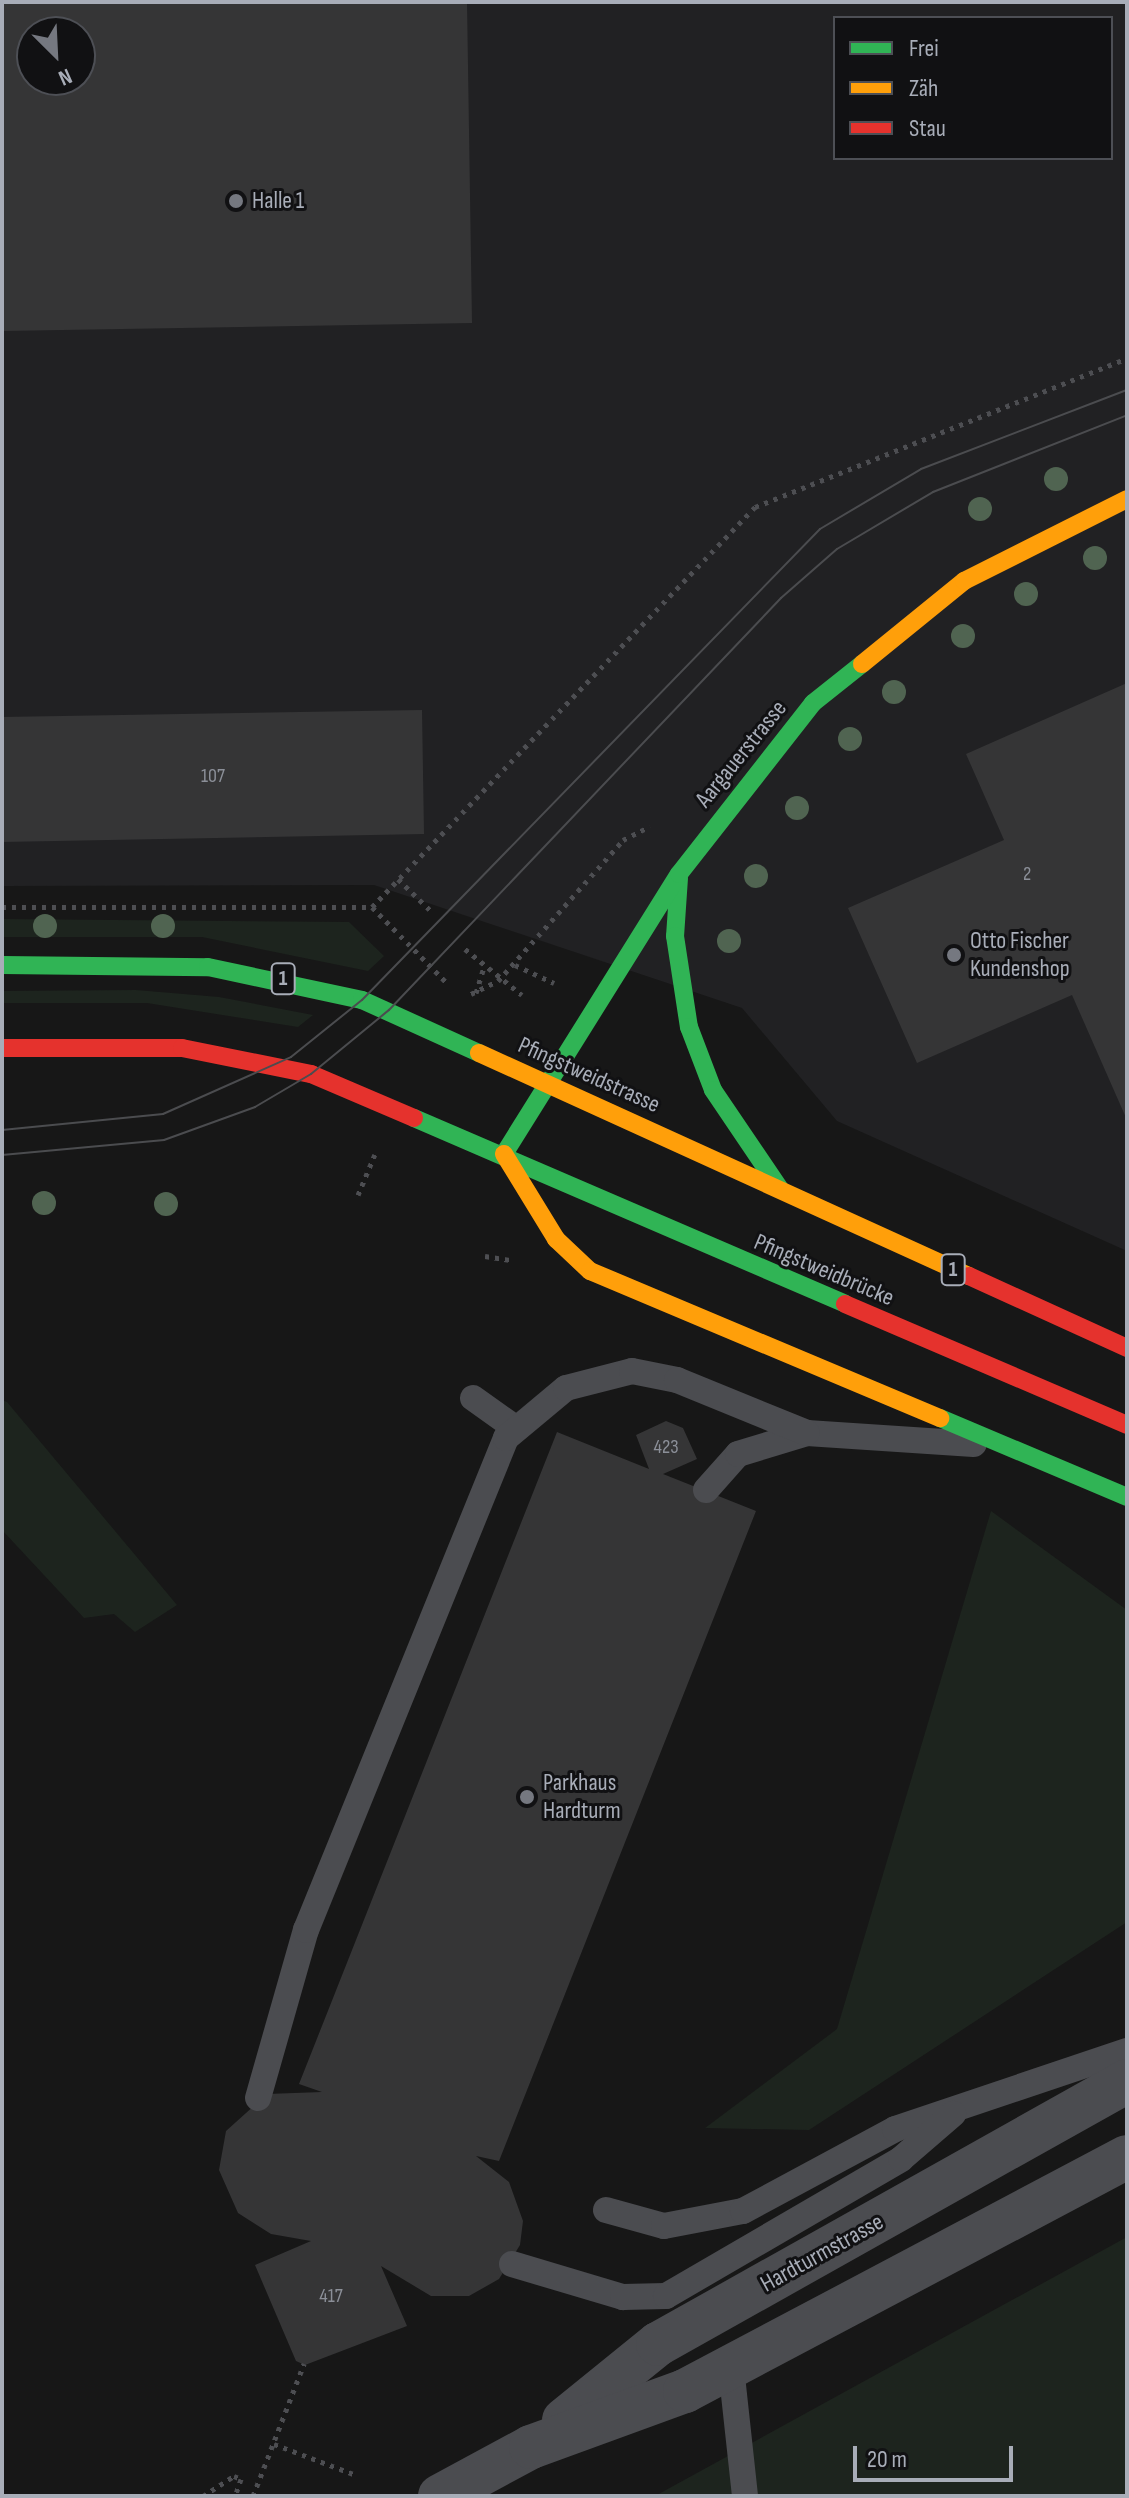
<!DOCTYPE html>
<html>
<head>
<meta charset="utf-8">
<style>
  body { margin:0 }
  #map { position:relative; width:1129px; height:2498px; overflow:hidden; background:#171717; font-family:"Sofia Sans Condensed",sans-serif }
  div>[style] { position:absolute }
  .built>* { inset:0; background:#212123 }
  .green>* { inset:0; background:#1d241e }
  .building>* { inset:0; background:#353536 }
  .path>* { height:5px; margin-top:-2.5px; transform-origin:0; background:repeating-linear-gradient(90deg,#4d4e52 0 4px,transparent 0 10px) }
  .lane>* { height:26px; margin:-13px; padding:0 13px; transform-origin:13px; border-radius:13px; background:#4b4c50 }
  .street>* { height:44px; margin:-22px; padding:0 22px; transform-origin:22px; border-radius:22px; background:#4b4c50 }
  .fast>* { height:18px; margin:-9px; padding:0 9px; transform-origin:9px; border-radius:9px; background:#30b455 }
  .slow>* { height:18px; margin:-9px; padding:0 9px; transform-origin:9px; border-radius:9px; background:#ff9f0a }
  .jam>* { height:18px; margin:-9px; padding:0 9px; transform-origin:9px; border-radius:9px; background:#e5322d }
  .tram>* { height:2px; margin:-1px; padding:0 1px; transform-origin:1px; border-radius:1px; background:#4b4c4f }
  .trees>* { width:24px; height:24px; margin:-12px; border-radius:50%; background:#506451 }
  .dots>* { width:22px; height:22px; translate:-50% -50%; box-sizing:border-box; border:4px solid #111113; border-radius:50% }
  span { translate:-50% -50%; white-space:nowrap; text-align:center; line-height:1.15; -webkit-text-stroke:6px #111113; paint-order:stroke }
  .number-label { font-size:20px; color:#8b8f98 }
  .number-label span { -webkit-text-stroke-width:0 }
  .shield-label span { padding:2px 6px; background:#111113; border:2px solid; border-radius:6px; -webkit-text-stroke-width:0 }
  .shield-label { font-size:22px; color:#a8adb8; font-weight:700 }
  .poi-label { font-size:24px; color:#a8adb8 }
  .left { translate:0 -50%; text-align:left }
  .street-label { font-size:24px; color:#a8adb8 }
  .frame { position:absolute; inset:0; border:4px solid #a8adb8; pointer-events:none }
  .legend { position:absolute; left:833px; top:16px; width:280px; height:144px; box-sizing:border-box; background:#111113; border:2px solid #4d4f55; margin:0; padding:10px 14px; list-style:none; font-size:24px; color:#a8adb8 }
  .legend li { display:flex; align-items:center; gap:16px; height:40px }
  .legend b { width:40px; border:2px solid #4d4f55 }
  .north { position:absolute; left:16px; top:16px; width:80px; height:80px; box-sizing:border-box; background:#111113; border:2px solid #4d4f55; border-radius:50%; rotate:156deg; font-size:22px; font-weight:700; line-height:32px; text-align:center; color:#a8adb8 }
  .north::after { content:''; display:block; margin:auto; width:28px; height:36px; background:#757880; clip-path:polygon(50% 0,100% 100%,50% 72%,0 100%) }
  .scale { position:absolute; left:853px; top:2446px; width:160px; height:36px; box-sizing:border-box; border:4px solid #a8adb8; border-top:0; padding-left:10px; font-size:24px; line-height:28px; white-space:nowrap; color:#a8adb8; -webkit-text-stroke:6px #111113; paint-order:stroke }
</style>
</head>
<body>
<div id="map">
  <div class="built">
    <div style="clip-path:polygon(evenodd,2px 2px,1127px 2px,1127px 1251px,837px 1121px,742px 1008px,374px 885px,2px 886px,2px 2px,835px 18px,1111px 18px,1111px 158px,835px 158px,835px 18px,2px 2px,32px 32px,80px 32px,80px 80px,32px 80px,32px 32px)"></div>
  </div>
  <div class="green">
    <div style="clip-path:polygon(2px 919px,349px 922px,384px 956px,368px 971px,202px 937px,2px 937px)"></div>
    <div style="clip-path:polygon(136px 990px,219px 997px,313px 1015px,298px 1027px,147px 1003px,2px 1003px,2px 991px)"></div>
    <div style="clip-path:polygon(2px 1400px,7px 1402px,177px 1605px,135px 1632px,114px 1614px,84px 1618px,2px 1530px)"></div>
    <div style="clip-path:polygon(991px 1511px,1127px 1610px,1127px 1922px,809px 2130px,705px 2128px,837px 2029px)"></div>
    <div style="clip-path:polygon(1127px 2237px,1127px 2496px,655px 2496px)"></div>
  </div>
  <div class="building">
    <div style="clip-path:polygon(evenodd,2px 2px,467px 2px,472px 323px,2px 331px,2px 2px,32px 32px,80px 32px,80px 80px,32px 80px,32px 32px)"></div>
    <div style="clip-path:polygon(1127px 683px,1127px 1120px,1072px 995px,917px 1063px,848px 908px,1004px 840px,966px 754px)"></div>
    <div style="clip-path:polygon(422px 710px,424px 834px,2px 842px,2px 717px)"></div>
    <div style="clip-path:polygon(666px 1421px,683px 1428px,697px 1459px,663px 1474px,756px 1511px,499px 2161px,476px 2156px,509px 2182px,523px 2221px,520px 2245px,499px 2279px,469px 2296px,431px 2296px,381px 2266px,407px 2326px,305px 2365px,296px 2361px,255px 2265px,311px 2241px,271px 2234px,238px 2213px,219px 2170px,226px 2131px,267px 2094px,322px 2092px,299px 2084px,557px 1432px,649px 1469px,636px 1435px)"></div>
  </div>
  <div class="path">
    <div style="left:398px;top:879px;width:46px;rotate:44.1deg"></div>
    <div style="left:2px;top:907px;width:370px"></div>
    <div style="left:372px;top:907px;width:105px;rotate:45.4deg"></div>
    <div style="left:372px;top:907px;width:554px;rotate:-46.24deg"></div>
    <div style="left:755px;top:507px;width:401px;rotate:-21.8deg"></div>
    <div style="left:465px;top:949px;width:73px;rotate:38.9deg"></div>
    <div style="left:515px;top:965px;width:43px;rotate:24.8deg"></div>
    <div style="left:476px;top:993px;width:27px;rotate:-73deg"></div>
    <div style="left:471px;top:994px;width:30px;rotate:-26deg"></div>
    <div style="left:498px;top:981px;width:188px;rotate:-48.4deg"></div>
    <div style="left:623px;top:840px;width:30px;rotate:-27deg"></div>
    <div style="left:358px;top:1195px;width:44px;rotate:-67.5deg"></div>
    <div style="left:485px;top:1256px;width:26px;rotate:9deg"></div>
    <div style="left:274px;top:2444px;width:88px;rotate:20.7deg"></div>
    <div style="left:203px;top:2496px;width:37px;rotate:-33deg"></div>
    <div style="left:234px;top:2476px;width:8px;rotate:23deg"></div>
    <div style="left:241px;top:2479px;width:18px;rotate:109deg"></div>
    <div style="left:253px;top:2496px;width:142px;rotate:-68.9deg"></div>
  </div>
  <div class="lane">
    <div style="left:473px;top:1398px;width:52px;rotate:35.5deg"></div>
    <div style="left:706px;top:1490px;width:48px;rotate:-48.4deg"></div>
    <div style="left:738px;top:1454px;width:72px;rotate:-16.9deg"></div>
    <div style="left:807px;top:1433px;width:167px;rotate:3.8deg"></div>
    <div style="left:258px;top:2098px;width:175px;rotate:-74.1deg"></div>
    <div style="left:306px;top:1930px;width:531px;rotate:-67.88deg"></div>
    <div style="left:506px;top:1438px;width:78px;rotate:-39.8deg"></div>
    <div style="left:566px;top:1388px;width:68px;rotate:-14.4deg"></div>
    <div style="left:632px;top:1371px;width:46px;rotate:11.3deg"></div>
    <div style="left:677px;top:1380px;width:140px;rotate:22.2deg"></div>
    <div style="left:606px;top:2210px;width:60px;rotate:15.4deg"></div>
    <div style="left:664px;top:2226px;width:80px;rotate:-10.8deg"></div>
    <div style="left:743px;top:2211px;width:173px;rotate:-28.3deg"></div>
    <div style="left:895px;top:2129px;width:245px;rotate:-18.6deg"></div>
    <div style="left:512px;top:2264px;width:116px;rotate:16.6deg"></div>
    <div style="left:623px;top:2297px;width:43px;rotate:-1.3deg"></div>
    <div style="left:666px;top:2296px;width:272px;rotate:-30.2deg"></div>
    <div style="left:901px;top:2159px;width:69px;rotate:-40.9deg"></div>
    <div style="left:731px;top:2367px;width:130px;rotate:83.8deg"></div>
  </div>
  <div class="street">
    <div style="left:564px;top:2420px;width:121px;rotate:-39deg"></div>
    <div style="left:658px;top:2344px;width:538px;rotate:-29.28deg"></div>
    <div style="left:440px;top:2496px;width:103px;rotate:-28.3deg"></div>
    <div style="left:531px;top:2447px;width:164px;rotate:-20deg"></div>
    <div style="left:685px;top:2391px;width:500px;rotate:-27.9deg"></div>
  </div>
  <div class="fast">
    <div style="left:679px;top:878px;width:58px;rotate:93.9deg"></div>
    <div style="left:675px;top:936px;width:92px;rotate:81.3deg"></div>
    <div style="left:689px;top:1027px;width:67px;rotate:69.1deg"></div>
    <div style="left:713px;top:1090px;width:120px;rotate:55.9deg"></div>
    <div style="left:2px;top:965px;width:206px;rotate:0.6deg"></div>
    <div style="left:208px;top:967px;width:157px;rotate:12.1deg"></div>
    <div style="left:362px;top:1000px;width:128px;rotate:24.4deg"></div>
    <div style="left:414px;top:1118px;width:469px;rotate:23.3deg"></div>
    <div style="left:504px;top:1154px;width:330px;rotate:-58deg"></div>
    <div style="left:679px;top:874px;width:217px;rotate:-51.9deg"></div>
    <div style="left:813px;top:703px;width:63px;rotate:-38.5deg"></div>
    <div style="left:940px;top:1418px;width:203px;rotate:22.9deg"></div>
  </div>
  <div class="slow">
    <div style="left:862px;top:664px;width:132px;rotate:-39.1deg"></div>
    <div style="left:964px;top:581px;width:182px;rotate:-26.7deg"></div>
    <div style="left:479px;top:1053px;width:538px;rotate:24.47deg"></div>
    <div style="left:504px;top:1154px;width:100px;rotate:58.5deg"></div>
    <div style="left:556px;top:1239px;width:47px;rotate:43.3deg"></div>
    <div style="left:590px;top:1271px;width:380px;rotate:22.8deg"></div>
  </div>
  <div class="jam">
    <div style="left:2px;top:1048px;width:180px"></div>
    <div style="left:182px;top:1048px;width:132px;rotate:11.4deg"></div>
    <div style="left:311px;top:1074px;width:112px;rotate:23.1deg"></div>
    <div style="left:969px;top:1276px;width:174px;rotate:24.5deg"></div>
    <div style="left:845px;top:1304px;width:307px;rotate:23.2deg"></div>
  </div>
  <div class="tram">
    <div style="left:2px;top:1130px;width:162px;rotate:-5.7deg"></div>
    <div style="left:163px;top:1114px;width:140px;rotate:-24deg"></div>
    <div style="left:291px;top:1057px;width:91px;rotate:-38.8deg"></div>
    <div style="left:362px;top:1000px;width:657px;rotate:-45.8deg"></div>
    <div style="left:820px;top:529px;width:117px;rotate:-30.7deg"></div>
    <div style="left:921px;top:469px;width:221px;rotate:-21deg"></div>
    <div style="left:2px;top:1155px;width:163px;rotate:-5.3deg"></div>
    <div style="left:164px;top:1140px;width:97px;rotate:-19.9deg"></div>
    <div style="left:255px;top:1107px;width:65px;rotate:-30.5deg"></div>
    <div style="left:311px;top:1074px;width:101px;rotate:-39.4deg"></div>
    <div style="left:389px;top:1010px;width:569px;rotate:-46.42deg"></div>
    <div style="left:781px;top:598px;width:74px;rotate:-41.2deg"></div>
    <div style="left:837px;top:549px;width:112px;rotate:-30.7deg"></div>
    <div style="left:933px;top:492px;width:209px;rotate:-21.6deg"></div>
  </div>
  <div class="trees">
    <div style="left:1056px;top:479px"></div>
    <div style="left:980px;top:509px"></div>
    <div style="left:1095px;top:558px"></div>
    <div style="left:1026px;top:594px"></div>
    <div style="left:963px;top:636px"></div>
    <div style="left:894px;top:692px"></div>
    <div style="left:850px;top:739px"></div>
    <div style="left:797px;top:808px"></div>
    <div style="left:756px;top:876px"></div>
    <div style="left:45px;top:926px"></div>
    <div style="left:163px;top:926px"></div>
    <div style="left:729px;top:941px"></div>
    <div style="left:44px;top:1203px"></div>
    <div style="left:166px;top:1204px"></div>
  </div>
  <div class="dots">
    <div style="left:236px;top:201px;background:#757880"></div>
    <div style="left:954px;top:955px;background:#757880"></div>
    <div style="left:527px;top:1797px;background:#757880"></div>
  </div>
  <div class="number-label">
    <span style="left:213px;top:776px">107</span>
    <span style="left:1027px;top:874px">2</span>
    <span style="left:666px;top:1447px">423</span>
    <span style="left:331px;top:2296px">417</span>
  </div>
  <div class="shield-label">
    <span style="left:283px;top:979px">1</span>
    <span style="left:953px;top:1270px">1</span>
  </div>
  <div class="poi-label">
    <span class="left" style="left:252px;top:201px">Halle 1</span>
    <span class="left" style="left:970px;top:955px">Otto Fischer<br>Kundenshop</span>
    <span class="left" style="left:543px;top:1797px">Parkhaus<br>Hardturm</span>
  </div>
  <div class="street-label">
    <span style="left:741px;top:754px;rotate:-51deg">Aargauerstrasse</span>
    <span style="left:589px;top:1075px;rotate:24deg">Pfingstweidstrasse</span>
    <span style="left:824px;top:1270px;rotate:23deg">Pfingstweidbrücke</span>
    <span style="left:822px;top:2253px;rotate:-29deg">Hardturmstrasse</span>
  </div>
  <div class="frame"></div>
  <ul class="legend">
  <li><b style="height:10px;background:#30b455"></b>Frei</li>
  <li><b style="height:10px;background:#ff9f0a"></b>Zäh</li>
  <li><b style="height:10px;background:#e5322d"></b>Stau</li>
  </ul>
  <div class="north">N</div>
  <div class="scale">20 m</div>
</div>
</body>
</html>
